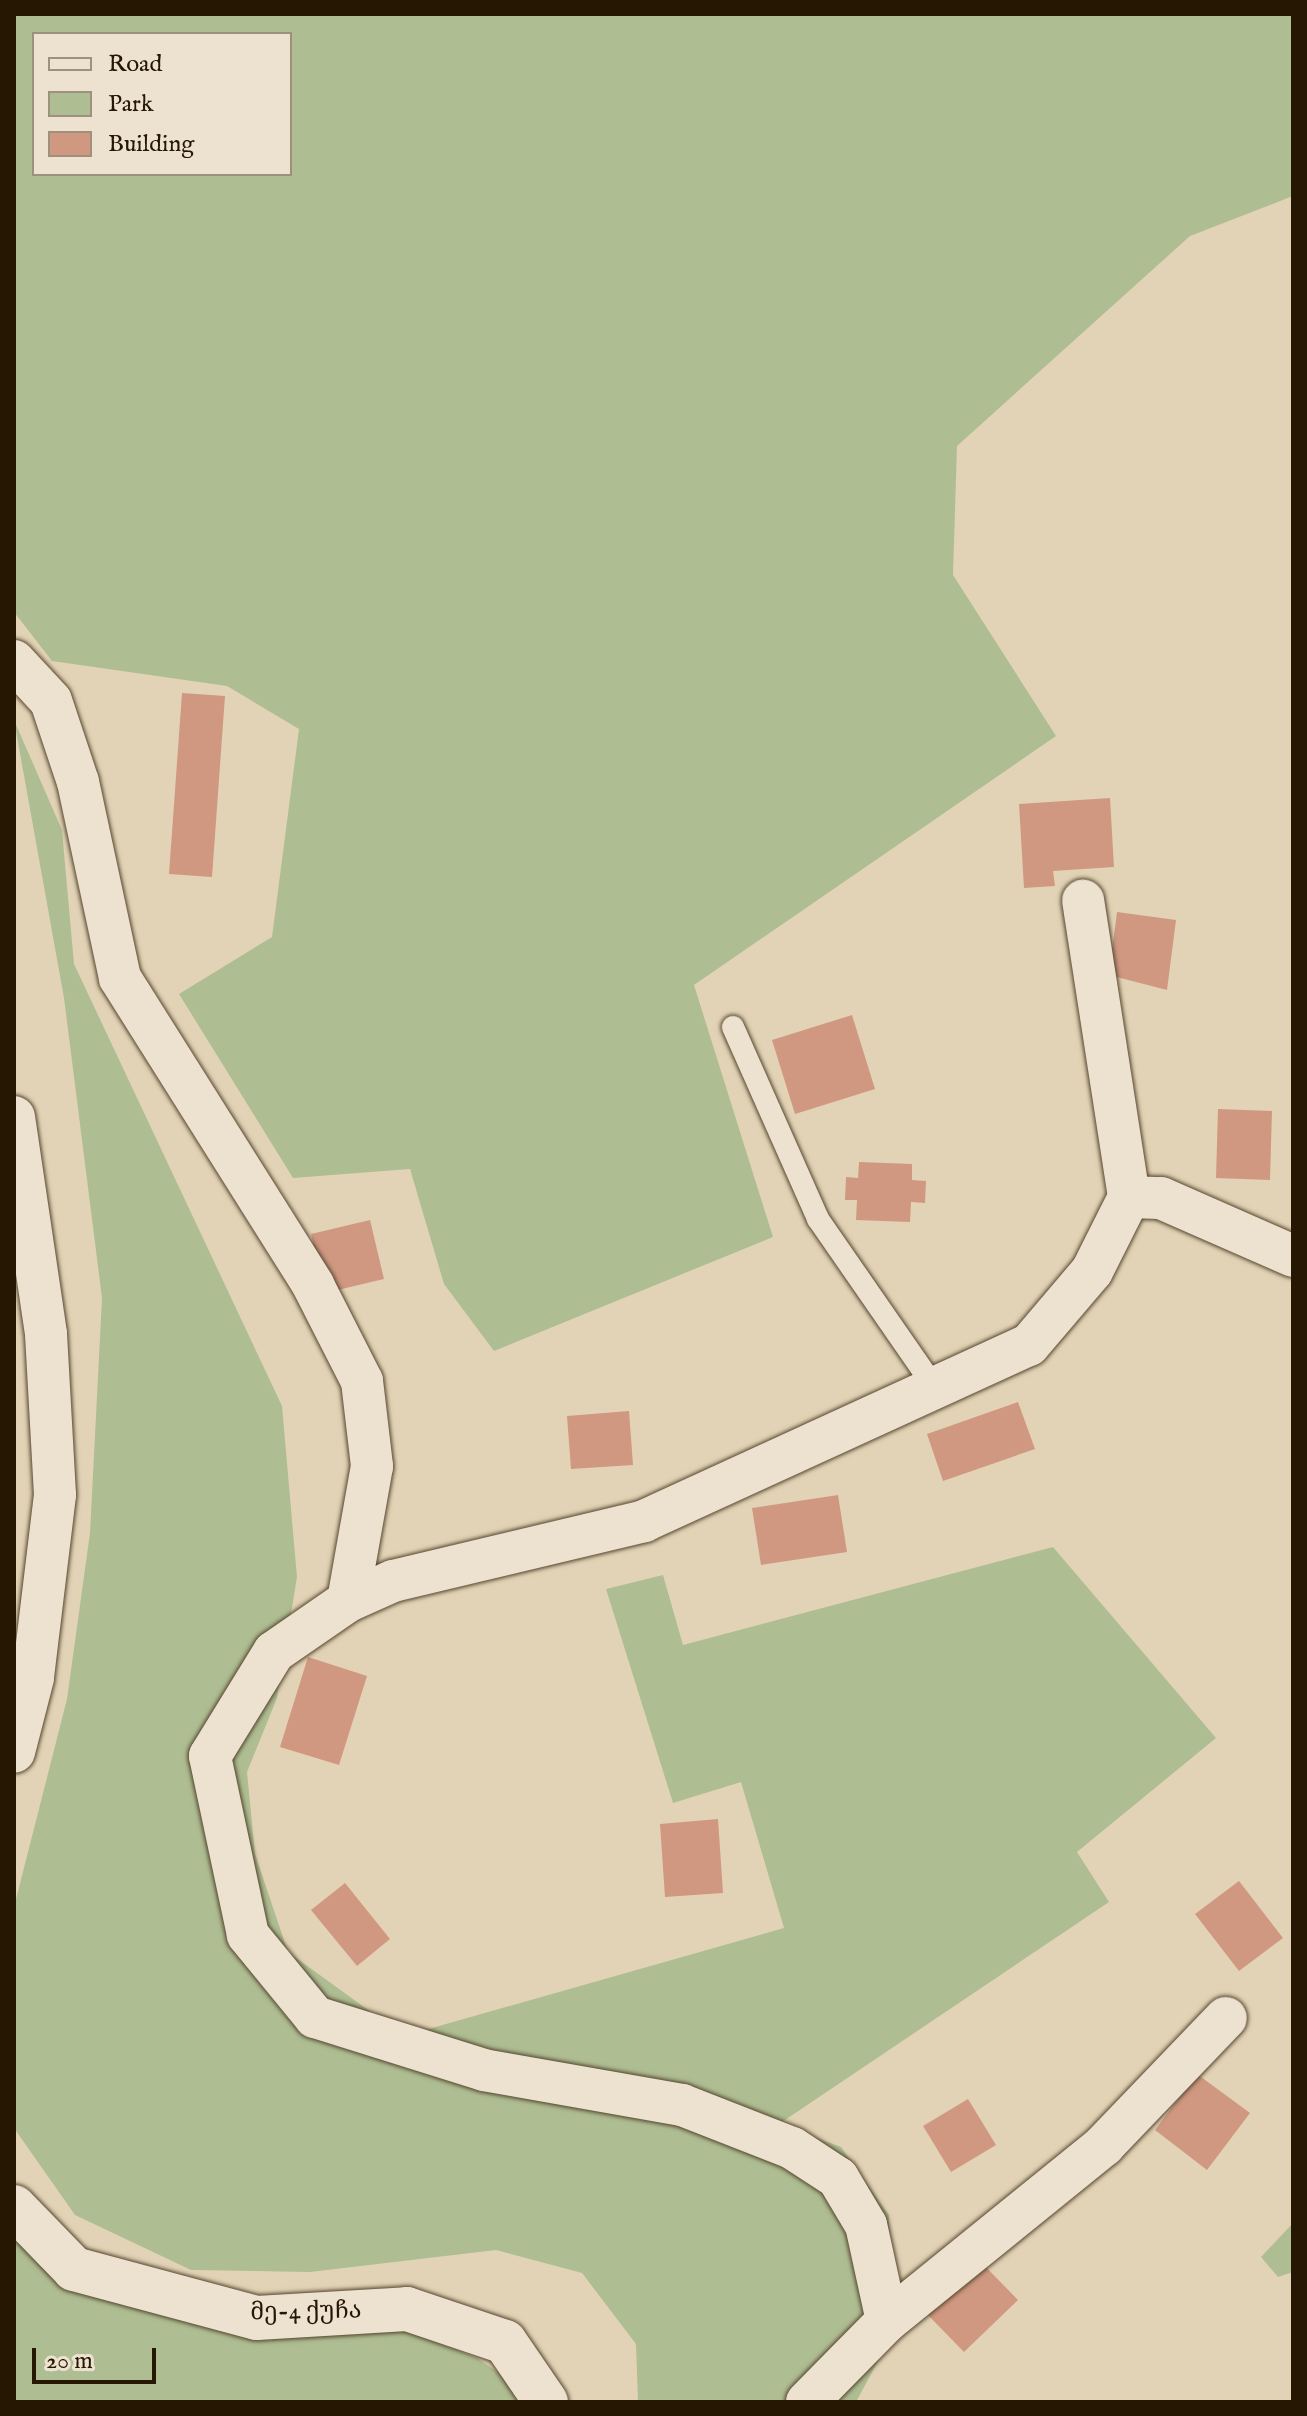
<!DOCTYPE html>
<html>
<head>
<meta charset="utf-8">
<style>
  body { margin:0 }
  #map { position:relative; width:1307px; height:2416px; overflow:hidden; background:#e3d3b6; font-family:"IM FELL English","Noto Serif Georgian",serif }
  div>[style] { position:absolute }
  .green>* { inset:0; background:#aebe92 }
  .building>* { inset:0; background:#d09881 }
  .roads { filter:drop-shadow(0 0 2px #55462f) drop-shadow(0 0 2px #55462f) }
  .lane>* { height:22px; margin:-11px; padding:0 11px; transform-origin:11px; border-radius:11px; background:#ede2d0 }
  .street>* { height:42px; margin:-21px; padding:0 21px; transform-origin:21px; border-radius:21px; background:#ede2d0 }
  .secondary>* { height:44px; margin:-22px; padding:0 22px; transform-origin:22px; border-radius:22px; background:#ede2d0 }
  span { translate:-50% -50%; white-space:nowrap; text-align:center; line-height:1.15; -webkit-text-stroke:6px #ede2d0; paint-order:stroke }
  .street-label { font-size:24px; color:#261702 }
  .frame { position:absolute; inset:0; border:16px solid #261702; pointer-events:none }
  .legend { position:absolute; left:32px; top:32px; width:260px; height:144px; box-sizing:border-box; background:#ede2d0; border:2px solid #9d917e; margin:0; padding:10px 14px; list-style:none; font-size:24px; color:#261702 }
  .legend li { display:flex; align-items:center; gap:16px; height:40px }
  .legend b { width:40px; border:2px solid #9d917e }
  .scale { position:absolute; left:32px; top:2348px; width:124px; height:36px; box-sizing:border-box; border:4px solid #261702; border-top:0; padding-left:10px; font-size:24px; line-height:28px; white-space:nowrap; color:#261702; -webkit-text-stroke:6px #ede2d0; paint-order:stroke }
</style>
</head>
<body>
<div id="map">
  <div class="green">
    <div style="clip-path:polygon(evenodd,14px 14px,1293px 14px,1293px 196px,1190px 236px,957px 446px,953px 575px,1056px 736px,694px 985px,773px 1237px,494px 1351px,444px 1284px,410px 1169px,293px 1178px,179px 994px,272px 937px,299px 729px,227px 686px,52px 661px,14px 612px,14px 14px,34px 34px,290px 34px,290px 174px,34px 174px,34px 34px)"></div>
    <div style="clip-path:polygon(14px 720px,62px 830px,74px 964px,282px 1406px,297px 1577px,277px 1698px,247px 1772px,255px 1854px,288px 1952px,404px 2036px,784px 1928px,741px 1782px,673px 1803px,606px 1589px,663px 1575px,683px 1645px,1053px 1547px,1216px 1738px,1077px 1852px,1109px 1902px,779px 2124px,841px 2147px,889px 2215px,891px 2337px,856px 2402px,638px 2402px,636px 2344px,582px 2273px,496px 2250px,310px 2272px,191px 2270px,75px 2215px,14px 2128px,14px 1907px,67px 1699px,90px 1533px,102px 1298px,64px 998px)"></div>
    <div style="clip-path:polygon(1293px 2223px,1293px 2272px,1278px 2277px,1261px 2257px)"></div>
    <div style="clip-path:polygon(14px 2234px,40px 2266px,103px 2297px,400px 2328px,477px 2358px,519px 2387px,523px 2402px,14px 2402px)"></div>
  </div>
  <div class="building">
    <div style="clip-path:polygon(182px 693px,225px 696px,212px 877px,169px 874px)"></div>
    <div style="clip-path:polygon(1110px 798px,1114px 867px,1053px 871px,1055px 886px,1024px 888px,1019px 804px)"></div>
    <div style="clip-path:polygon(1117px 912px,1176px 920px,1167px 990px,1109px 975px)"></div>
    <div style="clip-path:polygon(852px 1015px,875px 1089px,795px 1114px,772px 1040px)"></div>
    <div style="clip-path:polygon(1218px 1109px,1272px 1111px,1270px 1180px,1216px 1178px)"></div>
    <div style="clip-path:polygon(859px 1162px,912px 1164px,912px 1180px,926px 1181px,925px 1203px,911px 1202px,910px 1222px,856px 1220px,857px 1200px,845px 1200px,846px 1177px,858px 1178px)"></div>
    <div style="clip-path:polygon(370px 1220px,384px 1279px,325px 1293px,311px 1234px)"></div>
    <div style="clip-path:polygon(1018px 1402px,1035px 1449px,943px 1481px,927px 1434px)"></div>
    <div style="clip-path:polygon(629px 1411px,633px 1465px,571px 1469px,567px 1416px)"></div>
    <div style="clip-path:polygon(838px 1495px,847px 1552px,761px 1565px,752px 1508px)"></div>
    <div style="clip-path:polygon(308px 1657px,367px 1676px,339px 1765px,280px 1747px)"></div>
    <div style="clip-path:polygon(718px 1819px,723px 1893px,665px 1897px,660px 1824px)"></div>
    <div style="clip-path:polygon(1239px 1881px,1283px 1938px,1239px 1971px,1195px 1914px)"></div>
    <div style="clip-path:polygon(345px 1883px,390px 1939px,357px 1966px,311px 1910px)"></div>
    <div style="clip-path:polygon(1197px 2074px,1250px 2113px,1207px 2170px,1155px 2130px)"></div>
    <div style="clip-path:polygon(968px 2099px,996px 2145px,951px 2172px,923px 2126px)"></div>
    <div style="clip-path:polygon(978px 2259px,1018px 2300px,964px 2352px,924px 2311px)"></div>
  </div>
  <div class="roads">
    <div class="lane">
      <div style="left:733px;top:1027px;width:210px;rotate:66.1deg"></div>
      <div style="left:818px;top:1219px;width:211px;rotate:55.3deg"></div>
    </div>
    <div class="street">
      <div style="left:14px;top:661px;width:54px;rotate:47.2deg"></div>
      <div style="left:51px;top:701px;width:85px;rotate:71.6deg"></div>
      <div style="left:78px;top:782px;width:200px;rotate:77.9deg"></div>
      <div style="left:120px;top:978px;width:363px;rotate:57.8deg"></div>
      <div style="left:313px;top:1285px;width:108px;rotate:63deg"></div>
      <div style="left:362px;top:1381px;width:86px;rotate:83.3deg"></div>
      <div style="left:372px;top:1466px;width:137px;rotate:100.1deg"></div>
      <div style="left:14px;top:1117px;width:219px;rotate:81.6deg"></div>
      <div style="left:46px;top:1334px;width:161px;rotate:86.8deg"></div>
      <div style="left:55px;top:1495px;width:184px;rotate:96.9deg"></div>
      <div style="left:33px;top:1678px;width:76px;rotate:104.4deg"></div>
      <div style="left:1129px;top:1197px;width:32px;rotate:2deg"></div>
      <div style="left:1161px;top:1198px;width:144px;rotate:23.7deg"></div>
      <div style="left:887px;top:2321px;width:279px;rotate:-39deg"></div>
      <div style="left:1104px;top:2145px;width:176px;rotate:-46.2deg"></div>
      <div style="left:807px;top:2402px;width:114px;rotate:-45.4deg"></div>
      <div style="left:887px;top:2321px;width:98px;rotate:-102.3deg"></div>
      <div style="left:866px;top:2225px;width:55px;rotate:-120.8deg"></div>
      <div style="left:838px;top:2178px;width:55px;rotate:-146.9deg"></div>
      <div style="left:792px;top:2148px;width:118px;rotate:-158.6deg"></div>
      <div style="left:682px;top:2105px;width:201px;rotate:-170deg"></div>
      <div style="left:484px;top:2070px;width:177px;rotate:-162.6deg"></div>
      <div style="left:315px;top:2017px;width:106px;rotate:-129.3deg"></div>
      <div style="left:248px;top:1935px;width:183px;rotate:-102deg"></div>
      <div style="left:210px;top:1756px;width:122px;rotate:-58.4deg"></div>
      <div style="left:274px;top:1652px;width:90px;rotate:-34.6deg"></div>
      <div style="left:348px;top:1601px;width:49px;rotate:-24deg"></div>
      <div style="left:393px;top:1581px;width:258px;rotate:-13.4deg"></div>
      <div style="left:644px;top:1521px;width:423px;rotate:-24.6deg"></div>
      <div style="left:1029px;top:1345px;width:97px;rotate:-49.6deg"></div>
      <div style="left:1092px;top:1271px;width:83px;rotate:-63.4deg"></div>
      <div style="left:1129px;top:1197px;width:300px;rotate:-98.8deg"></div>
    </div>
    <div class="secondary">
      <div style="left:14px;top:2207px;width:86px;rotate:45.9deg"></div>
      <div style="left:74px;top:2269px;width:189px;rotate:15deg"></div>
      <div style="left:257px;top:2318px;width:150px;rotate:-3.4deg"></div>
      <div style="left:407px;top:2309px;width:103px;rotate:18.6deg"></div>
      <div style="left:505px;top:2342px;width:73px;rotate:55.7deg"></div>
    </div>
  </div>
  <div class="street-label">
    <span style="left:306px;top:2312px;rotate:-1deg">მე-4 ქუჩა</span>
  </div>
  <div class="frame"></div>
  <ul class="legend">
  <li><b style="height:10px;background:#ede2d0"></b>Road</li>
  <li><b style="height:22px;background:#aebe92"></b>Park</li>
  <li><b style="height:22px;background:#d09881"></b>Building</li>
  </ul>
  <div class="scale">20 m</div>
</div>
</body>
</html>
